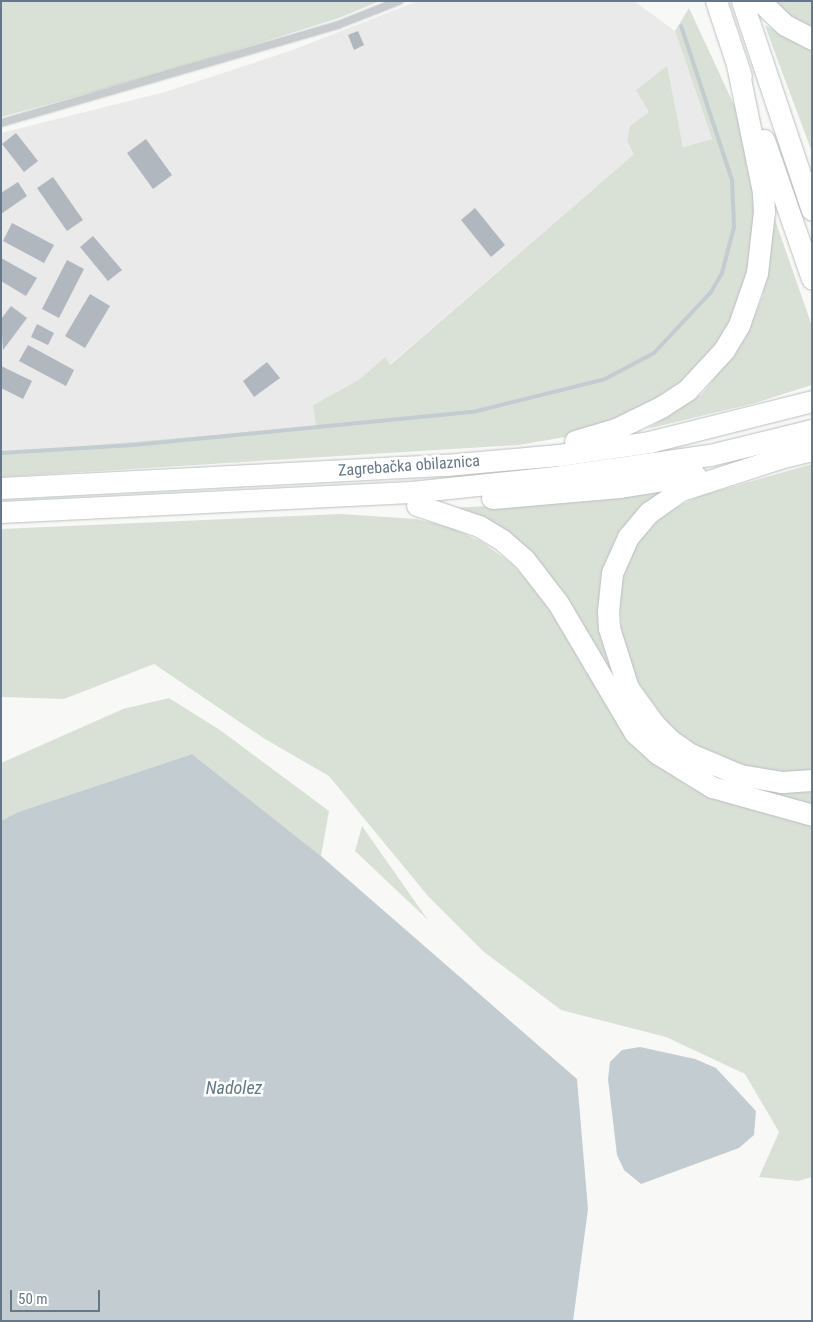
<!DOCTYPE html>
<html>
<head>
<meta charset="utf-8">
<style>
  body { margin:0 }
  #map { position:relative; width:813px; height:1322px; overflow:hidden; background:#f8f9f6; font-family:"Roboto Condensed",sans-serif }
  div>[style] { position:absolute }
  .built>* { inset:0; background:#e9eae9 }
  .green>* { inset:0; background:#d9e1d6 }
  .water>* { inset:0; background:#c2ccd1 }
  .stream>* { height:4px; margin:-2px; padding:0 2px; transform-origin:2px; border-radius:2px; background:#c2ccd1 }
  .building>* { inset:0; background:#b0b7be }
  .roads { filter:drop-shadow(0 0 1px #babec1) drop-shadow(0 0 1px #babec1) }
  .lane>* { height:5.5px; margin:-2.75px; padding:0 2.75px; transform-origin:2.75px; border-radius:2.75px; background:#c8cccf }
  .highway>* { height:21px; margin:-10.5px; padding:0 10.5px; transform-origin:10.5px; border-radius:10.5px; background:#fff }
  span { translate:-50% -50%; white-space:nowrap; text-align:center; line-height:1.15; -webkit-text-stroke:5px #fff; paint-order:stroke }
  .street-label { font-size:16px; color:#678 }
  .water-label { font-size:18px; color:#627883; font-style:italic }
  .frame { position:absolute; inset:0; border:2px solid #678; pointer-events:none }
  .scale { position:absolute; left:10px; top:1290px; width:90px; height:22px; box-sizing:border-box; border:2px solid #678; border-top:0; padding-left:6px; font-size:15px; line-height:18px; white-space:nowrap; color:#678; -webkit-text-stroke:4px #fff; paint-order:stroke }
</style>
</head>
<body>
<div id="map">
  <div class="built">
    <div style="clip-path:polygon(418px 1px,634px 1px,675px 31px,712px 139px,683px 147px,666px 66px,634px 154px,389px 365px,385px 358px,360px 379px,313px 405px,316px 426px,1px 453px,1px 133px,165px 92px,290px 51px)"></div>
  </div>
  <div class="green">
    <div style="clip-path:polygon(1px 1px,380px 1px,339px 18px,170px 71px,1px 117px)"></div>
    <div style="clip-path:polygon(771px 1px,812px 1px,812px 29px,804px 26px)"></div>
    <div style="clip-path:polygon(689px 8px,736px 109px,756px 193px,756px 240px,733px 322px,683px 384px,588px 433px,519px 445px,1px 477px,1px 453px,316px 426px,313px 405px,360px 379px,385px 357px,390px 365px,634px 154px,627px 141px,630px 126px,649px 112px,636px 90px,667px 66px,683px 147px,712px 139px,675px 31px)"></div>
    <div style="clip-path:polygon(765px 25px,812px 51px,812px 152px,772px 45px)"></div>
    <div style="clip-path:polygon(772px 211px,812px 326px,812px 385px,755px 403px,647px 429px,702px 394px,745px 338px,763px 295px)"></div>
    <div style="clip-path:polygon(812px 464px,812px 773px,761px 771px,706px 753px,670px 727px,634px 677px,622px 642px,619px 593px,625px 567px,636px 545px,664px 513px,700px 496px)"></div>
    <div style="clip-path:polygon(676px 486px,603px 581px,638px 719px,565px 595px,451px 508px,521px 504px)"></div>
    <div style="clip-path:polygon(341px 514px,416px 519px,450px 527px,482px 542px,512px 564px,541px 596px,623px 731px,644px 754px,685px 784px,703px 793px,757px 811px,812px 824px,812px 1177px,798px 1181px,759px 1177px,779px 1132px,745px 1074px,666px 1037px,561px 1010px,484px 952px,428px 896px,329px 776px,265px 739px,154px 664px,64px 699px,1px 697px,1px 529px)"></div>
    <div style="clip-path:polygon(169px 698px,220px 730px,329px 811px,321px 856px,192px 754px,18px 812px,1px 821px,1px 763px,123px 709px)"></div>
    <div style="clip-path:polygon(700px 770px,723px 780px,812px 789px,812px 807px,741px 789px)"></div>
    <div style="clip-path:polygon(362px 826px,428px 920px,355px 851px)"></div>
  </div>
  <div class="water">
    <div style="clip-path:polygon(192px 754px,321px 856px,577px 1079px,588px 1209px,573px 1321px,1px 1321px,1px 821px,18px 812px)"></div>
    <div style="clip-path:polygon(640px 1047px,695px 1059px,716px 1068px,756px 1111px,754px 1135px,739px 1148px,641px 1184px,624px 1170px,617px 1155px,608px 1079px,610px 1062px,622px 1050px)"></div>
  </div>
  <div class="stream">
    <div style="left:1px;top:453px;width:133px;rotate:-3.4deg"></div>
    <div style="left:134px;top:445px;width:341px;rotate:-5.6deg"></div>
    <div style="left:473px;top:412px;width:136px;rotate:-14deg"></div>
    <div style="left:605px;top:379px;width:55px;rotate:-28deg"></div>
    <div style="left:654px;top:353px;width:83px;rotate:-46.9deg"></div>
    <div style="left:711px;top:292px;width:22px;rotate:-60deg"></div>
    <div style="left:722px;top:273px;width:48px;rotate:-75.4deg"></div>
    <div style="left:734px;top:227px;width:47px;rotate:-92.4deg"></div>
    <div style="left:732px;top:180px;width:162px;rotate:-108.3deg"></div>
  </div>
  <div class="building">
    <div style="clip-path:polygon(358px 31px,364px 45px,354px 50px,348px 35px)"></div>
    <div style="clip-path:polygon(16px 133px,38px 161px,24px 172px,2px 144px)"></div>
    <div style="clip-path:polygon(146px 139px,172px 175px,153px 189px,127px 153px)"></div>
    <div style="clip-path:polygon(53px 177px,83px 220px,67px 231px,37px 188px)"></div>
    <div style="clip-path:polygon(18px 182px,27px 196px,1px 214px,1px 193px)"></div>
    <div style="clip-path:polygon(475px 208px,505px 245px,491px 257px,461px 220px)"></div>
    <div style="clip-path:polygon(12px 223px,54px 245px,44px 263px,3px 241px)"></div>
    <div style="clip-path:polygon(93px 236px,122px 270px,108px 281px,80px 247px)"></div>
    <div style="clip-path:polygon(1px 258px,37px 278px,26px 296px,1px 281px)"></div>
    <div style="clip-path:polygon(67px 260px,84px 269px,59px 318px,42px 309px)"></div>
    <div style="clip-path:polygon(90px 294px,110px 306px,85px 348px,65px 336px)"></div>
    <div style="clip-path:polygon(11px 306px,27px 318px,3px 350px,1px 319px)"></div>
    <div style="clip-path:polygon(37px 324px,54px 333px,48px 345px,31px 337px)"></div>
    <div style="clip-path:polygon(28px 345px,74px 370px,66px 386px,19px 361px)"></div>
    <div style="clip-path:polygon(267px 362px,280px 378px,254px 397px,243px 381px)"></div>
    <div style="clip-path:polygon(1px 366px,32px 381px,23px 399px,1px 388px)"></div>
  </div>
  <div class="roads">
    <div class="lane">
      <div style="left:1px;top:123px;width:351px;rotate:-16.2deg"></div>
      <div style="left:338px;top:25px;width:66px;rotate:-21.5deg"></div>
    </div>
    <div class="highway">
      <div style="left:716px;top:1px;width:79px;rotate:71.6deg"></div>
      <div style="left:742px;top:1px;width:220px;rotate:71.5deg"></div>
      <div style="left:760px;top:1px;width:35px;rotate:44deg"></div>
      <div style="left:785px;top:25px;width:30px;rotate:27deg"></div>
      <div style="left:764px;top:140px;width:147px;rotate:70.9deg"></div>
      <div style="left:575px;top:441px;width:43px;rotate:-16.3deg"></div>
      <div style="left:616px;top:429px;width:50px;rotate:-26.1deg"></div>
      <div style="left:661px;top:407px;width:31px;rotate:-33deg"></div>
      <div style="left:687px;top:390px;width:54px;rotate:-47.2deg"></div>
      <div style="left:724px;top:350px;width:29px;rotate:-59deg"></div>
      <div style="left:739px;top:325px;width:55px;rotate:-70.9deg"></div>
      <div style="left:757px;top:273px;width:61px;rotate:-83.5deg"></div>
      <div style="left:764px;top:212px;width:20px;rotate:-93deg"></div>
      <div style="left:763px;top:192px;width:131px;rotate:-101.5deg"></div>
      <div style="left:780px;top:458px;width:104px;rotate:162.1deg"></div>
      <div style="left:681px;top:490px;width:39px;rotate:145deg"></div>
      <div style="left:649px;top:512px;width:33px;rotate:130deg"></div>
      <div style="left:628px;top:537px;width:39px;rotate:114deg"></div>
      <div style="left:612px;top:573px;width:38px;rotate:96deg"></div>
      <div style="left:608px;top:611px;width:17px;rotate:87deg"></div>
      <div style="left:609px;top:628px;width:63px;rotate:72.4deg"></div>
      <div style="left:628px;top:688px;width:44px;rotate:54.2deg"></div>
      <div style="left:654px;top:724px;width:23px;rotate:45deg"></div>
      <div style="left:670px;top:740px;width:24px;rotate:35deg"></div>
      <div style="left:690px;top:754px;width:54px;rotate:22.8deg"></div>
      <div style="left:740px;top:775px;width:43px;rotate:9.5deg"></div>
      <div style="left:782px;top:782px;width:30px;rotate:-4deg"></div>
      <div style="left:767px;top:461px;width:46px;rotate:-13.7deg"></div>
      <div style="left:1px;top:488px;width:446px;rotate:-3deg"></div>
      <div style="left:446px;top:465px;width:113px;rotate:-5.1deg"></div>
      <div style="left:559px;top:455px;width:91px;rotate:-8.2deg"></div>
      <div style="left:649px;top:442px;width:168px;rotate:-14.1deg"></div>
      <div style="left:492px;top:498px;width:128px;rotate:-4.9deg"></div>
      <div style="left:620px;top:487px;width:76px;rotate:-9.1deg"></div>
      <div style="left:417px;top:505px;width:65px;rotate:18.7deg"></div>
      <div style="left:479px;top:526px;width:27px;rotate:31deg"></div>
      <div style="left:502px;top:540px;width:29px;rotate:41deg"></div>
      <div style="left:524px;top:559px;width:56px;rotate:52.3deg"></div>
      <div style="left:558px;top:603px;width:151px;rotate:59.4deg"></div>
      <div style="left:635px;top:733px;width:30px;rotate:42deg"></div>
      <div style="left:657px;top:753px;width:65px;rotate:31.7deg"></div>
      <div style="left:712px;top:787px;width:104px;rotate:15.6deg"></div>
      <div style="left:1px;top:512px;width:410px;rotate:-2.8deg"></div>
      <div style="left:411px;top:492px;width:152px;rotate:-6deg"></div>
      <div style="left:562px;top:476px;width:149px;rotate:-8.1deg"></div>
      <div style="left:710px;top:455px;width:105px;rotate:-13.8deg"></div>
    </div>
  </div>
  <div class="street-label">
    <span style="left:409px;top:466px;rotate:-4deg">Zagrebačka obilaznica</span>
  </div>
  <div class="water-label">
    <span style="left:234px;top:1088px">Nadolez</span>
  </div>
  <div class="frame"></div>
  <div class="scale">50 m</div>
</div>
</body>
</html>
